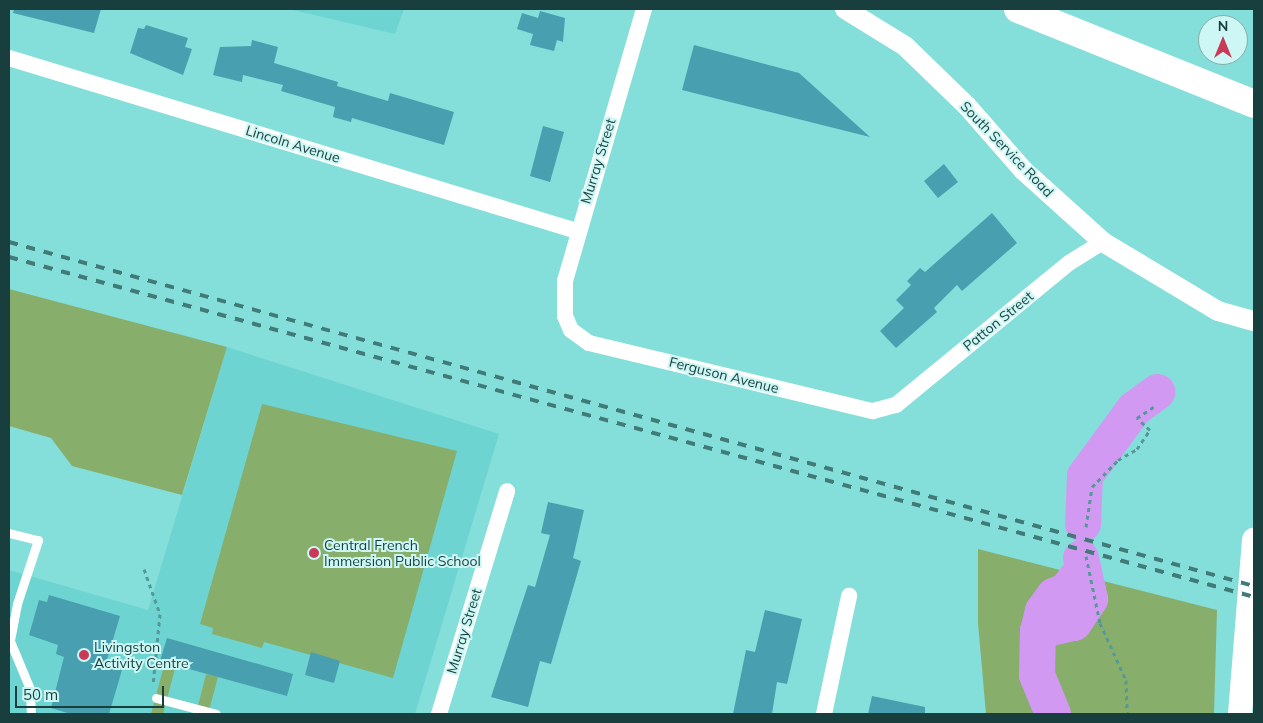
<!DOCTYPE html>
<html>
<head>
<meta charset="utf-8">
<style>
  body { margin:0 }
  #map { position:relative; width:1263px; height:723px; overflow:hidden; background:#84dfdb; font-family:Mulish,sans-serif }
  div>[style] { position:absolute }
  .built>* { inset:0; background:#6dd4d1 }
  .green>* { inset:0; background:#88ae6c }
  .river>* { height:36px; margin:-18px; padding:0 18px; transform-origin:18px; border-radius:18px; background:#d299f3 }
  .building>* { inset:0; background:#479fb0 }
  .path>* { height:3px; margin-top:-1.5px; transform-origin:0; background:repeating-linear-gradient(90deg,#559996 0 4px,transparent 0 8px) }
  .service>* { height:9px; margin:-4.5px; padding:0 4.5px; transform-origin:4.5px; border-radius:4.5px; background:#fff }
  .minor>* { height:16px; margin:-8px; padding:0 8px; transform-origin:8px; border-radius:8px; background:#fff }
  .tertiary>* { height:20px; margin:-10px; padding:0 10px; transform-origin:10px; border-radius:10px; background:#fff }
  .secondary>* { height:24px; margin:-12px; padding:0 12px; transform-origin:12px; border-radius:12px; background:#fff }
  .motorway>* { height:28px; margin:-14px; padding:0 14px; transform-origin:14px; border-radius:14px; background:#fff }
  .rail>* { height:4px; margin-top:-2px; transform-origin:0; background:repeating-linear-gradient(90deg,#417b79 0 9px,transparent 0 18px) }
  .dots>* { width:14px; height:14px; translate:-50% -50%; box-sizing:border-box; border:2px solid #cdf7f5; border-radius:50% }
  span { translate:-50% -50%; white-space:nowrap; text-align:center; line-height:1.15; -webkit-text-stroke:4px #cdf7f5; paint-order:stroke }
  .street-label { font-size:14px; color:#183e3d }
  .poi-label { font-size:14px; color:#183e3d }
  .left { translate:0 -50%; text-align:left }
  .frame { position:absolute; inset:0; border:10px solid #183e3d; pointer-events:none }
  .north { position:absolute; left:1198px; top:15px; width:50px; height:50px; box-sizing:border-box; background:#cdf7f5; border:1px solid #85adab; border-radius:50%; rotate:0deg; font-size:14px; font-weight:700; line-height:20px; text-align:center; color:#183e3d }
  .north::after { content:''; display:block; margin:auto; width:18px; height:22px; background:#c93958; clip-path:polygon(50% 0,100% 100%,50% 72%,0 100%) }
  .scale { position:absolute; left:15px; top:686px; width:149px; height:22px; box-sizing:border-box; border:2px solid #183e3d; border-top:0; padding-left:6px; font-size:15px; line-height:18px; white-space:nowrap; color:#183e3d; -webkit-text-stroke:4px #cdf7f5; paint-order:stroke }
</style>
</head>
<body>
<div id="map">
  <div class="built">
    <div style="clip-path:polygon(289px 9px,404px 9px,395px 34px)"></div>
    <div style="clip-path:polygon(227px 347px,499px 434px,415px 714px,9px 714px,9px 570px,148px 610px)"></div>
  </div>
  <div class="green">
    <div style="clip-path:polygon(9px 289px,227px 347px,182px 495px,72px 466px,51px 438px,9px 426px)"></div>
    <div style="clip-path:polygon(262px 404px,457px 451px,393px 678px,264px 642px,262px 648px,212px 634px,213px 628px,200px 624px)"></div>
    <div style="clip-path:polygon(978px 549px,1217px 610px,1214px 714px,986px 714px,978px 623px)"></div>
    <div style="clip-path:polygon(165px 662px,176px 665px,163px 714px,151px 714px)"></div>
    <div style="clip-path:polygon(206px 674px,218px 677px,208px 714px,196px 714px)"></div>
  </div>
  <div class="river">
    <div style="left:1083px;top:524px;width:48px;rotate:-87.6deg"></div>
    <div style="left:1085px;top:476px;width:83px;rotate:-53.8deg"></div>
    <div style="left:1134px;top:409px;width:29px;rotate:-36deg"></div>
    <div style="left:1038px;top:631px;width:21px;rotate:-76deg"></div>
    <div style="left:1043px;top:611px;width:19px;rotate:-54deg"></div>
    <div style="left:1054px;top:596px;width:13px;rotate:-23deg"></div>
    <div style="left:1066px;top:591px;width:28px;rotate:-52deg"></div>
    <div style="left:1053px;top:714px;width:42px;rotate:-112.3deg"></div>
    <div style="left:1037px;top:675px;width:44px;rotate:-88.7deg"></div>
    <div style="left:1038px;top:631px;width:37px;rotate:-13deg"></div>
    <div style="left:1074px;top:623px;width:29px;rotate:-56deg"></div>
    <div style="left:1090px;top:599px;width:42px;rotate:-102.4deg"></div>
  </div>
  <div class="building">
    <div style="clip-path:polygon(14px 9px,101px 9px,94px 33px,13px 13px)"></div>
    <div style="clip-path:polygon(540px 11px,565px 18px,563px 42px,557px 40px,554px 51px,530px 45px,533px 34px,517px 29px,522px 13px,538px 18px)"></div>
    <div style="clip-path:polygon(146px 25px,188px 38px,185px 47px,192px 49px,183px 75px,130px 53px,138px 28px,144px 29px)"></div>
    <div style="clip-path:polygon(252px 40px,278px 47px,274px 63px,338px 82px,337px 86px,388px 101px,390px 93px,454px 112px,444px 145px,352px 118px,351px 122px,333px 117px,335px 107px,281px 91px,283px 85px,243px 75px,242px 82px,213px 75px,220px 47px,251px 46px)"></div>
    <div style="clip-path:polygon(694px 45px,799px 73px,870px 137px,682px 90px)"></div>
    <div style="clip-path:polygon(543px 126px,564px 132px,550px 182px,530px 176px)"></div>
    <div style="clip-path:polygon(944px 164px,958px 182px,938px 198px,924px 181px)"></div>
    <div style="clip-path:polygon(992px 213px,1017px 243px,962px 291px,957px 285px,934px 308px,937px 312px,896px 348px,880px 331px,904px 308px,896px 300px,911px 285px,907px 281px,920px 268px,925px 272px)"></div>
    <div style="clip-path:polygon(548px 502px,584px 510px,573px 558px,581px 561px,551px 664px,540px 661px,528px 707px,491px 697px,528px 585px,535px 587px,550px 535px,541px 533px)"></div>
    <div style="clip-path:polygon(49px 595px,120px 616px,105px 666px,122px 670px,109px 714px,71px 714px,51px 708px,64px 657px,56px 654px,58px 645px,29px 635px,39px 600px,47px 602px)"></div>
    <div style="clip-path:polygon(765px 610px,802px 619px,787px 684px,777px 682px,772px 714px,733px 714px,746px 650px,755px 652px)"></div>
    <div style="clip-path:polygon(167px 638px,293px 674px,287px 696px,160px 661px)"></div>
    <div style="clip-path:polygon(311px 652px,340px 661px,334px 683px,305px 675px)"></div>
    <div style="clip-path:polygon(872px 696px,925px 707px,925px 714px,868px 714px)"></div>
  </div>
  <div class="path">
    <div style="left:1086px;top:527px;width:40px;rotate:-81.5deg"></div>
    <div style="left:1092px;top:487px;width:37px;rotate:-46deg"></div>
    <div style="left:1118px;top:460px;width:22px;rotate:-30deg"></div>
    <div style="left:1137px;top:449px;width:23px;rotate:-56deg"></div>
    <div style="left:1150px;top:430px;width:18px;rotate:-137deg"></div>
    <div style="left:1137px;top:418px;width:22px;rotate:-34deg"></div>
    <div style="left:1086px;top:556px;width:68px;rotate:78.2deg"></div>
    <div style="left:1100px;top:623px;width:63px;rotate:65.5deg"></div>
    <div style="left:1126px;top:680px;width:34px;rotate:88deg"></div>
    <div style="left:144px;top:569px;width:48px;rotate:70.4deg"></div>
    <div style="left:160px;top:614px;width:71px;rotate:95.6deg"></div>
  </div>
  <div class="service">
    <div style="left:9px;top:533px;width:30px;rotate:14deg"></div>
    <div style="left:38px;top:540px;width:67px;rotate:108.2deg"></div>
    <div style="left:17px;top:604px;width:38px;rotate:101deg"></div>
    <div style="left:10px;top:641px;width:52px;rotate:67.4deg"></div>
    <div style="left:30px;top:689px;width:25px;rotate:88deg"></div>
    <div style="left:156px;top:698px;width:62px;rotate:14.9deg"></div>
  </div>
  <div class="minor">
    <div style="left:644px;top:9px;width:283px;rotate:106.2deg"></div>
    <div style="left:565px;top:281px;width:35px;rotate:90deg"></div>
    <div style="left:565px;top:316px;width:15px;rotate:67deg"></div>
    <div style="left:571px;top:330px;width:22px;rotate:36deg"></div>
    <div style="left:589px;top:343px;width:292px;rotate:13.5deg"></div>
    <div style="left:873px;top:411px;width:24px;rotate:-15deg"></div>
    <div style="left:896px;top:405px;width:224px;rotate:-39.4deg"></div>
    <div style="left:1069px;top:263px;width:40px;rotate:-32deg"></div>
    <div style="left:9px;top:58px;width:594px;rotate:16.94deg"></div>
    <div style="left:439px;top:714px;width:233px;rotate:-73deg"></div>
    <div style="left:824px;top:714px;width:121px;rotate:-78deg"></div>
  </div>
  <div class="tertiary">
    <div style="left:845px;top:9px;width:70px;rotate:31.7deg"></div>
    <div style="left:905px;top:46px;width:86px;rotate:44.1deg"></div>
    <div style="left:967px;top:106px;width:85px;rotate:48.8deg"></div>
    <div style="left:1023px;top:170px;width:108px;rotate:42deg"></div>
    <div style="left:1103px;top:242px;width:134px;rotate:31deg"></div>
    <div style="left:1218px;top:311px;width:37px;rotate:16deg"></div>
  </div>
  <div class="secondary">
    <div style="left:1240px;top:714px;width:175px;rotate:-85.4deg"></div>
  </div>
  <div class="motorway">
    <div style="left:1018px;top:9px;width:254px;rotate:21.9deg"></div>
  </div>
  <div class="rail">
    <div style="left:9px;top:242px;width:1292px;rotate:15.45deg"></div>
    <div style="left:9px;top:257px;width:1291px;rotate:15.27deg"></div>
  </div>
  <div class="dots">
    <div style="left:314px;top:553px;background:#c93958"></div>
    <div style="left:84px;top:655px;background:#c93958"></div>
  </div>
  <div class="street-label">
    <span style="left:293px;top:144px;rotate:17deg">Lincoln Avenue</span>
    <span style="left:1007px;top:149px;rotate:46deg">South Service Road</span>
    <span style="left:598px;top:161px;rotate:-73deg">Murray Street</span>
    <span style="left:998px;top:321px;rotate:-39deg">Patton Street</span>
    <span style="left:724px;top:375px;rotate:14deg">Ferguson Avenue</span>
    <span style="left:464px;top:631px;rotate:-73deg">Murray Street</span>
  </div>
  <div class="poi-label">
    <span class="left" style="left:324px;top:553px">Central French<br>Immersion Public School</span>
    <span class="left" style="left:94px;top:655px">Livingston<br>Activity Centre</span>
  </div>
  <div class="frame"></div>
  <div class="north">N</div>
  <div class="scale">50 m</div>
</div>
</body>
</html>
